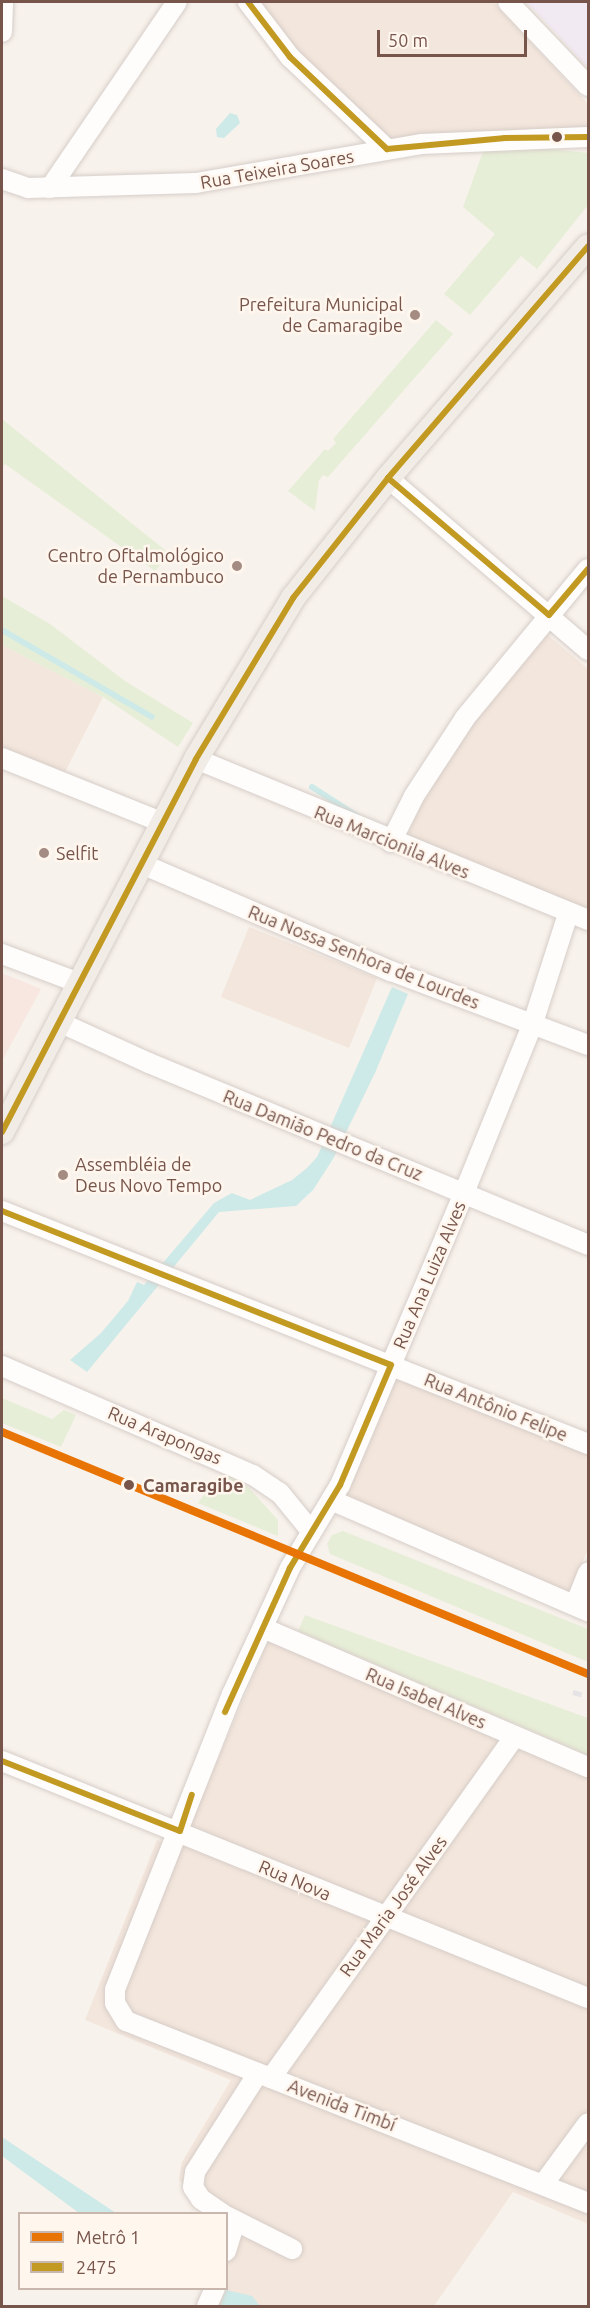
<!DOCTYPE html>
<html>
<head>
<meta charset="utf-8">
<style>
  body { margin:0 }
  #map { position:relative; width:590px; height:2308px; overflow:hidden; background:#f8f2ec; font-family:Ubuntu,sans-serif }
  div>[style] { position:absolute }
  .residential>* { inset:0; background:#f3e6dc }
  .commercial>* { inset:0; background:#f8e6e0 }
  .education>* { inset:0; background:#f2eaf3 }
  .green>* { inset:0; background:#e7eed7 }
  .water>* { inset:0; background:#cdeae8 }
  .stream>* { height:6px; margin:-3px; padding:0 3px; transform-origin:3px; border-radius:3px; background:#cdeae8 }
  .roads { filter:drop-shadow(0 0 2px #d6cdc8) drop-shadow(0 0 2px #d6cdc8) }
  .minor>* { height:20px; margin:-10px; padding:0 10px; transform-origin:10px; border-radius:10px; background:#fefdfc }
  .major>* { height:24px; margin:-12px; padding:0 12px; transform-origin:12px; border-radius:12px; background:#f2ece6 }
  .rail>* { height:4.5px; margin-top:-2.25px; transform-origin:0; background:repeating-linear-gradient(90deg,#e5e3e5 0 9px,transparent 0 15px) }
  .bus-1>* { height:6px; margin:-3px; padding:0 3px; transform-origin:3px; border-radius:3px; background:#c29a22 }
  .metro-1>* { height:8px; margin:-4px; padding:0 4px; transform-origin:4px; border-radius:4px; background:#e77405 }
  .dots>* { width:16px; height:16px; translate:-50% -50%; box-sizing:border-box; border:3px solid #fff6ee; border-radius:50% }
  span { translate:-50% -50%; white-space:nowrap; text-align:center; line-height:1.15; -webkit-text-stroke:5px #fff6ee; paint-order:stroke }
  .street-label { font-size:18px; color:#77554b }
  .poi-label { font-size:18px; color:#77554b }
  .right { translate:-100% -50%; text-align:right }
  .left { translate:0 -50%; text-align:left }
  .stop-label { font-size:18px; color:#77554b; font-weight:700 }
  .frame { position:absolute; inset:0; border:3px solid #77554b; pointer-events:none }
  .legend { position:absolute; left:18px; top:2212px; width:210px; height:78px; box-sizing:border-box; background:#fff6ee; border:2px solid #c9b6ad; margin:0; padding:8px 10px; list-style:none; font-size:18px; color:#77554b }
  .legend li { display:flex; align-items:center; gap:12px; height:30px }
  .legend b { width:30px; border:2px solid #c9b6ad }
  .scale { position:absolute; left:377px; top:30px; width:150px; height:27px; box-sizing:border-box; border:3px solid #77554b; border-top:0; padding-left:8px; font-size:18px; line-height:21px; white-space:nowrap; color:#77554b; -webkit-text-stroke:4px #fff6ee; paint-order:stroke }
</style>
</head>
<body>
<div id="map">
  <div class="residential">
    <div style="clip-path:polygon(254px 2px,493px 2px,588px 104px,588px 134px,383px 139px,266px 19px)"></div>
    <div style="clip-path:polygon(544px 632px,588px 669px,588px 911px,404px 842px,442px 761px)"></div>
    <div style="clip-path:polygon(2px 645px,103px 697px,65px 772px,2px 747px)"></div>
    <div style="clip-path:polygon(249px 927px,377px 978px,349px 1048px,221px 997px)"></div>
    <div style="clip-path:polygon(392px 1368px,588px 1449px,588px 1549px,569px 1595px,337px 1500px)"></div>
    <div style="clip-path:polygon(276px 1622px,588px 1756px,588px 2224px,513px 2192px,434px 2306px,195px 2306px,203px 2289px,226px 2288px,226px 2214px,202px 2213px,179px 2179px,182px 2162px,231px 2080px,85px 2020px,157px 1840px,180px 1849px)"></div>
  </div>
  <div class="commercial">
    <div style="clip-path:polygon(2px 973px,41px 989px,2px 1061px)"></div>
  </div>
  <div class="education">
    <div style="clip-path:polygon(526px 2px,588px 2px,588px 68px,555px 32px)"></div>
  </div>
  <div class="green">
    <div style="clip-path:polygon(525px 146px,588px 153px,588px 205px,537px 269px,521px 256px,470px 315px,444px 294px,495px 234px,463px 207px,484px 149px)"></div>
    <div style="clip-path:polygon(436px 320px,453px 334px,328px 477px,323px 475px,319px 480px,315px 511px,288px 491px,325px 449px,328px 451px,336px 443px,333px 439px)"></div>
    <div style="clip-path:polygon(2px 419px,170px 554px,155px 571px,5px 464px,2px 467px)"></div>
    <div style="clip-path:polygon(2px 596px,50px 624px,125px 681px,193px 723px,178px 747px,103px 697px,2px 645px)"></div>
    <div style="clip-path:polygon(2px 1398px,52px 1419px,64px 1410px,76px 1415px,61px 1447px,2px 1423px)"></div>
    <div style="clip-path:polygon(230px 1476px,249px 1488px,278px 1520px,278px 1536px,198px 1503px,215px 1479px)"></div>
    <div style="clip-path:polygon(343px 1531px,588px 1629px,588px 1662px,330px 1554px,327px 1544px,332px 1535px)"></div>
    <div style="clip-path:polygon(305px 1615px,588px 1718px,588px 1755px,298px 1631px)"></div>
  </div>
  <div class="water">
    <div style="clip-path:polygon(230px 113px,237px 115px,240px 123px,224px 138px,217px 137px,216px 129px)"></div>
    <div style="clip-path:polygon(392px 987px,408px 994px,375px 1073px,333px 1159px,313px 1190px,296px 1206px,219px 1212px,87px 1372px,70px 1360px,101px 1333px,128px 1301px,137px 1282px,144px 1285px,214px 1203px,232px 1193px,250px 1200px,292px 1180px,307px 1168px,317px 1157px)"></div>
    <div style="clip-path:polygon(2px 2137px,116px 2213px,79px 2213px,2px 2156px)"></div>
    <div style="clip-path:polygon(226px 2290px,252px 2296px,260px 2306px,220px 2306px)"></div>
  </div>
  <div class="stream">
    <div style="left:2px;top:630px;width:173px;rotate:30.1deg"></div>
    <div style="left:312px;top:787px;width:54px;rotate:32.8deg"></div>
  </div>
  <div class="roads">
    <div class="minor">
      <div style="left:248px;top:2px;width:69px;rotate:52.6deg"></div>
      <div style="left:290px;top:57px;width:134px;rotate:43.5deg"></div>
      <div style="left:508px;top:2px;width:116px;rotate:46.4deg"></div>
      <div style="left:2px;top:32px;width:30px;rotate:-88deg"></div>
      <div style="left:2px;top:179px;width:28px;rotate:19deg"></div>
      <div style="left:28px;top:188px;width:168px;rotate:-1.7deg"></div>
      <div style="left:196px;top:183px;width:228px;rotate:-9.8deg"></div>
      <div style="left:421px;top:144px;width:167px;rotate:-2.4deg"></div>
      <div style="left:50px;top:188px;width:225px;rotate:-55.7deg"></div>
      <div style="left:388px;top:478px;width:264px;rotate:40.7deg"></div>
      <div style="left:2px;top:758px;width:175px;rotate:21.9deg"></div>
      <div style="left:196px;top:759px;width:424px;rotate:22.3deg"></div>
      <div style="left:391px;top:842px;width:51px;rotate:-63.4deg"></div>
      <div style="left:414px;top:796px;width:93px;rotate:-56.8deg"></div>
      <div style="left:465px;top:718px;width:193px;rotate:-50.5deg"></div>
      <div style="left:142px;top:864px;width:271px;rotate:23.3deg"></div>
      <div style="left:391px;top:971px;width:210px;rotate:20.6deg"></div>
      <div style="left:568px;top:914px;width:114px;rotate:107.8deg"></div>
      <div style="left:533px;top:1023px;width:183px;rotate:112.1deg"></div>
      <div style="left:464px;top:1193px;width:317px;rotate:113deg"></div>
      <div style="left:340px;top:1485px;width:97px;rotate:121.1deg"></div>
      <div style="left:290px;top:1568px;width:139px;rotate:114.7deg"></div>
      <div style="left:232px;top:1694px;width:318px;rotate:111.6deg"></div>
      <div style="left:115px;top:1990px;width:13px;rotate:90deg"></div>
      <div style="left:115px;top:2003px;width:21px;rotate:59deg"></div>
      <div style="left:126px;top:2021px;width:497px;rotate:21.5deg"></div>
      <div style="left:2px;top:954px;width:82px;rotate:20.6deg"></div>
      <div style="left:59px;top:1022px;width:99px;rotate:24.5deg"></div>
      <div style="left:149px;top:1063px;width:475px;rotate:22.5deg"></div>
      <div style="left:2px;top:1211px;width:631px;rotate:21.68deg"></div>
      <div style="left:2px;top:1366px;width:274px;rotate:23.5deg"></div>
      <div style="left:253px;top:1475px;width:32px;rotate:34deg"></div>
      <div style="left:280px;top:1493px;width:49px;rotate:50.8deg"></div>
      <div style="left:331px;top:1500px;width:280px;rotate:23.4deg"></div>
      <div style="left:575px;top:1605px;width:35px;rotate:-68deg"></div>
      <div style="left:263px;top:1628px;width:353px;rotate:23.2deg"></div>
      <div style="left:2px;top:1761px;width:632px;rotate:22.02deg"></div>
      <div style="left:271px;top:2078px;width:420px;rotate:-54.5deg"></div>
      <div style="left:544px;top:2183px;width:74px;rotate:-53.7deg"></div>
      <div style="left:223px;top:2214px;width:27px;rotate:-146deg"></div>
      <div style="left:201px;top:2199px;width:14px;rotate:-124deg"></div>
      <div style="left:193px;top:2187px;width:15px;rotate:-82deg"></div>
      <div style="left:195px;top:2172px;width:117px;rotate:-57.5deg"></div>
      <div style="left:226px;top:2216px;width:74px;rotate:26.6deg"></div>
      <div style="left:226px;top:2251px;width:31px;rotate:-73deg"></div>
      <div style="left:207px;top:2306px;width:20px;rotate:-66deg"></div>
    </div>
    <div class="major">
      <div style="left:2px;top:1132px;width:420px;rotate:-62.5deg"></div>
      <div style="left:196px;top:759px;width:188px;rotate:-58.9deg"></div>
      <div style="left:293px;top:598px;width:153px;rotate:-51.6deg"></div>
      <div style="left:388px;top:478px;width:306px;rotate:-49.2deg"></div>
    </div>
  </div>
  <div class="rail">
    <div style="left:573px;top:1692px;width:16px;rotate:15deg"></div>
  </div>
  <div class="bus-1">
    <div style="left:248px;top:2px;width:69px;rotate:52.6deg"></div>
    <div style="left:290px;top:57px;width:134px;rotate:43.5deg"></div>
    <div style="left:387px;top:149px;width:119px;rotate:-5.3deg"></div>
    <div style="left:505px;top:138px;width:83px;rotate:-0.7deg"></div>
    <div style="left:388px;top:478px;width:211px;rotate:40.4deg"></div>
    <div style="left:549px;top:615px;width:60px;rotate:-49.7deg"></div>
    <div style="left:2px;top:1132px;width:420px;rotate:-62.5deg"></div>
    <div style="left:196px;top:759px;width:188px;rotate:-58.9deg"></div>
    <div style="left:293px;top:598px;width:153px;rotate:-51.6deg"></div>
    <div style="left:388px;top:478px;width:306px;rotate:-49.2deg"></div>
    <div style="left:2px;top:1211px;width:418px;rotate:21.6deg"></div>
    <div style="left:391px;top:1365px;width:130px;rotate:113deg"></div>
    <div style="left:340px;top:1485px;width:97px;rotate:121.1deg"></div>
    <div style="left:290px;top:1568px;width:158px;rotate:114.3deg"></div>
    <div style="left:2px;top:1761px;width:191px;rotate:21.5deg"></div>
    <div style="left:180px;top:1831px;width:38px;rotate:-72deg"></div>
  </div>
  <div class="metro-1">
    <div style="left:2px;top:1432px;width:634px;rotate:22.44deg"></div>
  </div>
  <div class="dots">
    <div style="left:557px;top:137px;background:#77554b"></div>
    <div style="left:415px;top:315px;background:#a48c83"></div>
    <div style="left:237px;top:566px;background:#a48c83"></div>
    <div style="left:44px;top:853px;background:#a48c83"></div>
    <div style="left:63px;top:1175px;background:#a48c83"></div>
    <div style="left:129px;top:1485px;background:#77554b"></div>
  </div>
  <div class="street-label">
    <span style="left:277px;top:169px;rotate:-10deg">Rua Teixeira Soares</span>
    <span style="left:392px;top:842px;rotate:22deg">Rua Marcionila Alves</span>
    <span style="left:364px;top:957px;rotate:22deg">Rua Nossa Senhora de Lourdes</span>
    <span style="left:323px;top:1135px;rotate:22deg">Rua Damião Pedro da Cruz</span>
    <span style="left:429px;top:1275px;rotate:-67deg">Rua Ana Luiza Alves</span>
    <span style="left:496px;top:1407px;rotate:22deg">Rua Antônio Felipe</span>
    <span style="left:165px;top:1435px;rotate:23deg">Rua Arapongas</span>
    <span style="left:426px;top:1698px;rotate:23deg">Rua Isabel Alves</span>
    <span style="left:295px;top:1880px;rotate:23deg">Rua Nova</span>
    <span style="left:393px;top:1906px;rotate:-54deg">Rua Maria José Alves</span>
    <span style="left:342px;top:2105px;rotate:21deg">Avenida Timbí</span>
  </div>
  <div class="poi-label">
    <span class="right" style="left:403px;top:315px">Prefeitura Municipal<br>de Camaragibe</span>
    <span class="right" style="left:224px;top:566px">Centro Oftalmológico<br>de Pernambuco</span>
    <span class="left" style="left:56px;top:853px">Selfit</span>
    <span class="left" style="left:75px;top:1175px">Assembléia de<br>Deus Novo Tempo</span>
  </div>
  <div class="stop-label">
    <span class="left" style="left:143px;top:1485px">Camaragibe</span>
  </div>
  <div class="frame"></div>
  <ul class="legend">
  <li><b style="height:8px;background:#e77405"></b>Metrô 1</li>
  <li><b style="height:8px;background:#c29a22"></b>2475</li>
  </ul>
  <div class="scale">50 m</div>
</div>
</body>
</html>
